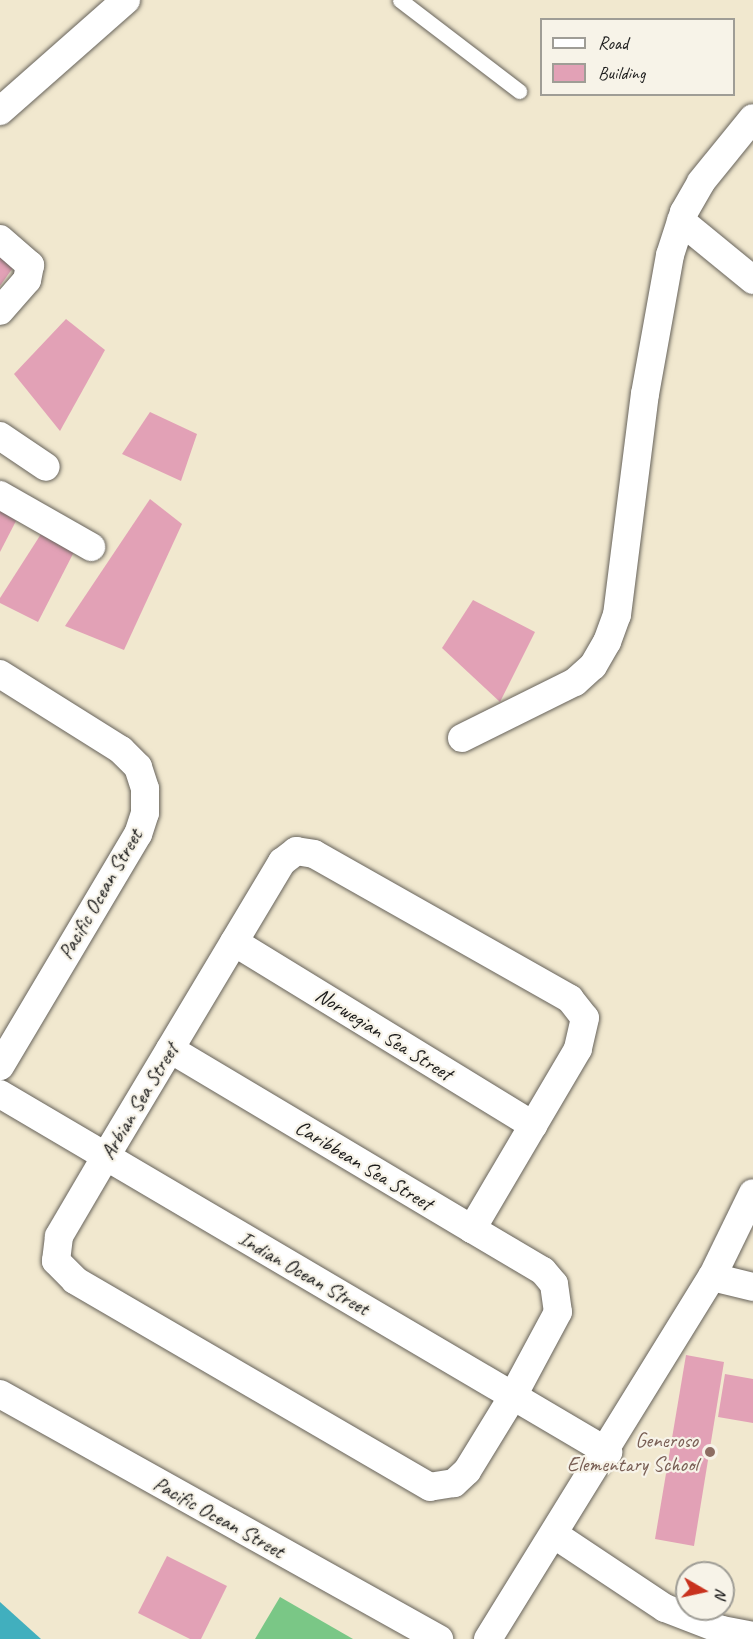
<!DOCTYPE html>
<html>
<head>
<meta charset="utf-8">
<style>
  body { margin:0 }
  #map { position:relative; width:753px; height:1639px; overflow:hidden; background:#f1e8cf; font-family:Caveat,sans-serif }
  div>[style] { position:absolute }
  .green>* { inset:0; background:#7ac786 }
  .water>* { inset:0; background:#41afbe }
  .building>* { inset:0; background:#e2a1b6 }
  .roads { filter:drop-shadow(0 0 2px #67635b) drop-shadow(0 0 2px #67635b) }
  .lane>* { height:15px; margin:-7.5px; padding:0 7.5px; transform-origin:7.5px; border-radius:7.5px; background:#fff }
  .street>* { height:28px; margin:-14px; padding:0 14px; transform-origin:14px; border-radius:14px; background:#fff }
  .dots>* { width:16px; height:16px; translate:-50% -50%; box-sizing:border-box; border:3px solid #f7f3e8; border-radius:50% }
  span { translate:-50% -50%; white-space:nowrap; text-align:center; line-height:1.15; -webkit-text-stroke:4.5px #f7f3e8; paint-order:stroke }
  .street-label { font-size:21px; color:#1c1c1c }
  .education-label { font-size:21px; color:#785e54 }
  .right { translate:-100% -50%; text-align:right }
  .legend { position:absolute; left:540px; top:18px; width:195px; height:78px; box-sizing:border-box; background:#f7f3e8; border:2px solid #9f9d96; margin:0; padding:8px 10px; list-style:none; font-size:18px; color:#1c1c1c }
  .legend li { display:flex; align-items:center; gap:12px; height:30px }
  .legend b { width:30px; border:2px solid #9f9d96 }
  .north { position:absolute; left:675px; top:1561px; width:60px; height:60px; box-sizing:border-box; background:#f7f3e8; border:2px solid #9f9d96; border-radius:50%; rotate:99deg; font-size:16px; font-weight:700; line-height:24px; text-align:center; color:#1c1c1c }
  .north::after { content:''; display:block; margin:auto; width:21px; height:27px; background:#c8321e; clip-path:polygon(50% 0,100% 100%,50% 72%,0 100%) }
</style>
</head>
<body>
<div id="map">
  <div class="green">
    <div style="clip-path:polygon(280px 1597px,353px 1639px,255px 1639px)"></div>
  </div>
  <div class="water">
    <div style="clip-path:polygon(0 1602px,41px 1639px,0 1639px)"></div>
  </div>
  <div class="building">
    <div style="clip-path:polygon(0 251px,17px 262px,0 286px)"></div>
    <div style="clip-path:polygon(66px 319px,105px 350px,60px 431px,14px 374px)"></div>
    <div style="clip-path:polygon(150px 412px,197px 434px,181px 481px,122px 454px)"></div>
    <div style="clip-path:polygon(150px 499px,182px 524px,124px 650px,65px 626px)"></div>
    <div style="clip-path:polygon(0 509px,16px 521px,0 552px)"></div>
    <div style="clip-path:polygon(41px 534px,76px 548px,38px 622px,0 603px,0 598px)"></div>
    <div style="clip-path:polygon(473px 600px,535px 632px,500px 702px,442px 648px)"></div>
    <div style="clip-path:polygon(686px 1355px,724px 1362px,694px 1546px,655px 1539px)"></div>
    <div style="clip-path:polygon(725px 1374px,753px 1379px,753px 1423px,718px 1417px)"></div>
    <div style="clip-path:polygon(167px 1556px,227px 1586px,201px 1639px,190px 1639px,138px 1613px)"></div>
  </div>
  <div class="roads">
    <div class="lane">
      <div style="left:400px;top:0;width:150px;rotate:37.4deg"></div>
    </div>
    <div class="street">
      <div style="left:0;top:111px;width:168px;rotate:-41.4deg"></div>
      <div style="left:681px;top:221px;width:93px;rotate:39.3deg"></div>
      <div style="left:0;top:239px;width:40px;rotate:41deg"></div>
      <div style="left:30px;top:265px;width:15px;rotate:101deg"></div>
      <div style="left:27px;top:280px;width:41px;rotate:131.1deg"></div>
      <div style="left:0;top:436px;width:55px;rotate:34deg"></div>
      <div style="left:0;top:495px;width:105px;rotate:29.7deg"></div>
      <div style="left:0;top:674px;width:143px;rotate:32.1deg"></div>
      <div style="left:121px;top:750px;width:24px;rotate:45deg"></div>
      <div style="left:138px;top:767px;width:23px;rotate:72deg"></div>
      <div style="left:145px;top:789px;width:24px;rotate:90deg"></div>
      <div style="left:145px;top:813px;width:22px;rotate:108deg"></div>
      <div style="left:138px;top:834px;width:270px;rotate:120.7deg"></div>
      <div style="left:462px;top:738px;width:126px;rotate:-26.4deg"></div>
      <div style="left:575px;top:682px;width:24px;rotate:-42deg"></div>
      <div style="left:593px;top:666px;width:28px;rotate:-60deg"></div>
      <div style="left:607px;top:642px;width:29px;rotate:-70deg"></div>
      <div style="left:617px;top:615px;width:223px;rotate:-82.8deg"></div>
      <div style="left:645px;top:394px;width:141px;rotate:-79.8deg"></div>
      <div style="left:670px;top:255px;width:45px;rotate:-72deg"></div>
      <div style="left:684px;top:212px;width:34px;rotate:-60deg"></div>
      <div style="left:701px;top:182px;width:82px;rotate:-50.9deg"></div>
      <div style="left:234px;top:942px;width:351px;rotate:31.5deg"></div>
      <div style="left:170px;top:1049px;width:352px;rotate:30.8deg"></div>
      <div style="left:472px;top:1229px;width:82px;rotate:30.6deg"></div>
      <div style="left:543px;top:1271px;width:17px;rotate:50deg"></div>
      <div style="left:554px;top:1284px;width:28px;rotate:82deg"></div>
      <div style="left:558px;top:1312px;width:95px;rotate:118.2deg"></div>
      <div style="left:513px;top:1396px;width:88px;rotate:121.5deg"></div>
      <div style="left:467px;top:1471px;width:18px;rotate:137deg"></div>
      <div style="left:454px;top:1483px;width:24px;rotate:171deg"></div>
      <div style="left:430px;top:1487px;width:411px;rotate:-149.8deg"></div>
      <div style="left:75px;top:1280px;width:27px;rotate:-135deg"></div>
      <div style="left:56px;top:1261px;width:25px;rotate:-83deg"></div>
      <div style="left:59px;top:1236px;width:93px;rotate:-59.6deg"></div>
      <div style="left:106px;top:1156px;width:343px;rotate:-59.1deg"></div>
      <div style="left:282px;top:862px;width:18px;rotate:-38deg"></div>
      <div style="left:296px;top:851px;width:18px;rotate:9deg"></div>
      <div style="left:314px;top:854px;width:294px;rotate:29.5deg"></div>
      <div style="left:570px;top:999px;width:24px;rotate:52deg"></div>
      <div style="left:585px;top:1018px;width:32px;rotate:103deg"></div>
      <div style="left:578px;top:1049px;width:209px;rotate:120.5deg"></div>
      <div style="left:0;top:1094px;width:706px;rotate:30.49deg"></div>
      <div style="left:712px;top:1277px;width:42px;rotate:13.7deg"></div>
      <div style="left:0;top:1394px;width:503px;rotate:29.17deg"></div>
      <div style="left:555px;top:1535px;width:132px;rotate:33.6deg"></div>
      <div style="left:665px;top:1608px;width:61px;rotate:21.1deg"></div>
      <div style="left:722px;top:1630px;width:32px;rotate:11deg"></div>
      <div style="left:488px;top:1639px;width:426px;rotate:-58.3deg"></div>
      <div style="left:712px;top:1277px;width:93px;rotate:-64deg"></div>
    </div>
  </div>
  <div class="dots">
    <div style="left:710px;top:1452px;background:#8d6e63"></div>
  </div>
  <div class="street-label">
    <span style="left:100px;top:894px;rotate:-60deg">Pacific Ocean Street</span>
    <span style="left:384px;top:1034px;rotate:32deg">Norwegian Sea Street</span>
    <span style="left:139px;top:1101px;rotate:-59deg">Arbian Sea Street</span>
    <span style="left:364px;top:1165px;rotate:31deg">Caribbean Sea Street</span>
    <span style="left:304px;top:1273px;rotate:30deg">Indian Ocean Street</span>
    <span style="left:219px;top:1517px;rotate:29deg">Pacific Ocean Street</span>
  </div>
  <div class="education-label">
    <span class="right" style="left:698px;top:1452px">Generoso<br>Elementary School</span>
  </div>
  <ul class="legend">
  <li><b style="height:8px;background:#fff"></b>Road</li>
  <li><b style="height:16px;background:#e2a1b6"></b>Building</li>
  </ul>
  <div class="north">N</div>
</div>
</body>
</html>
